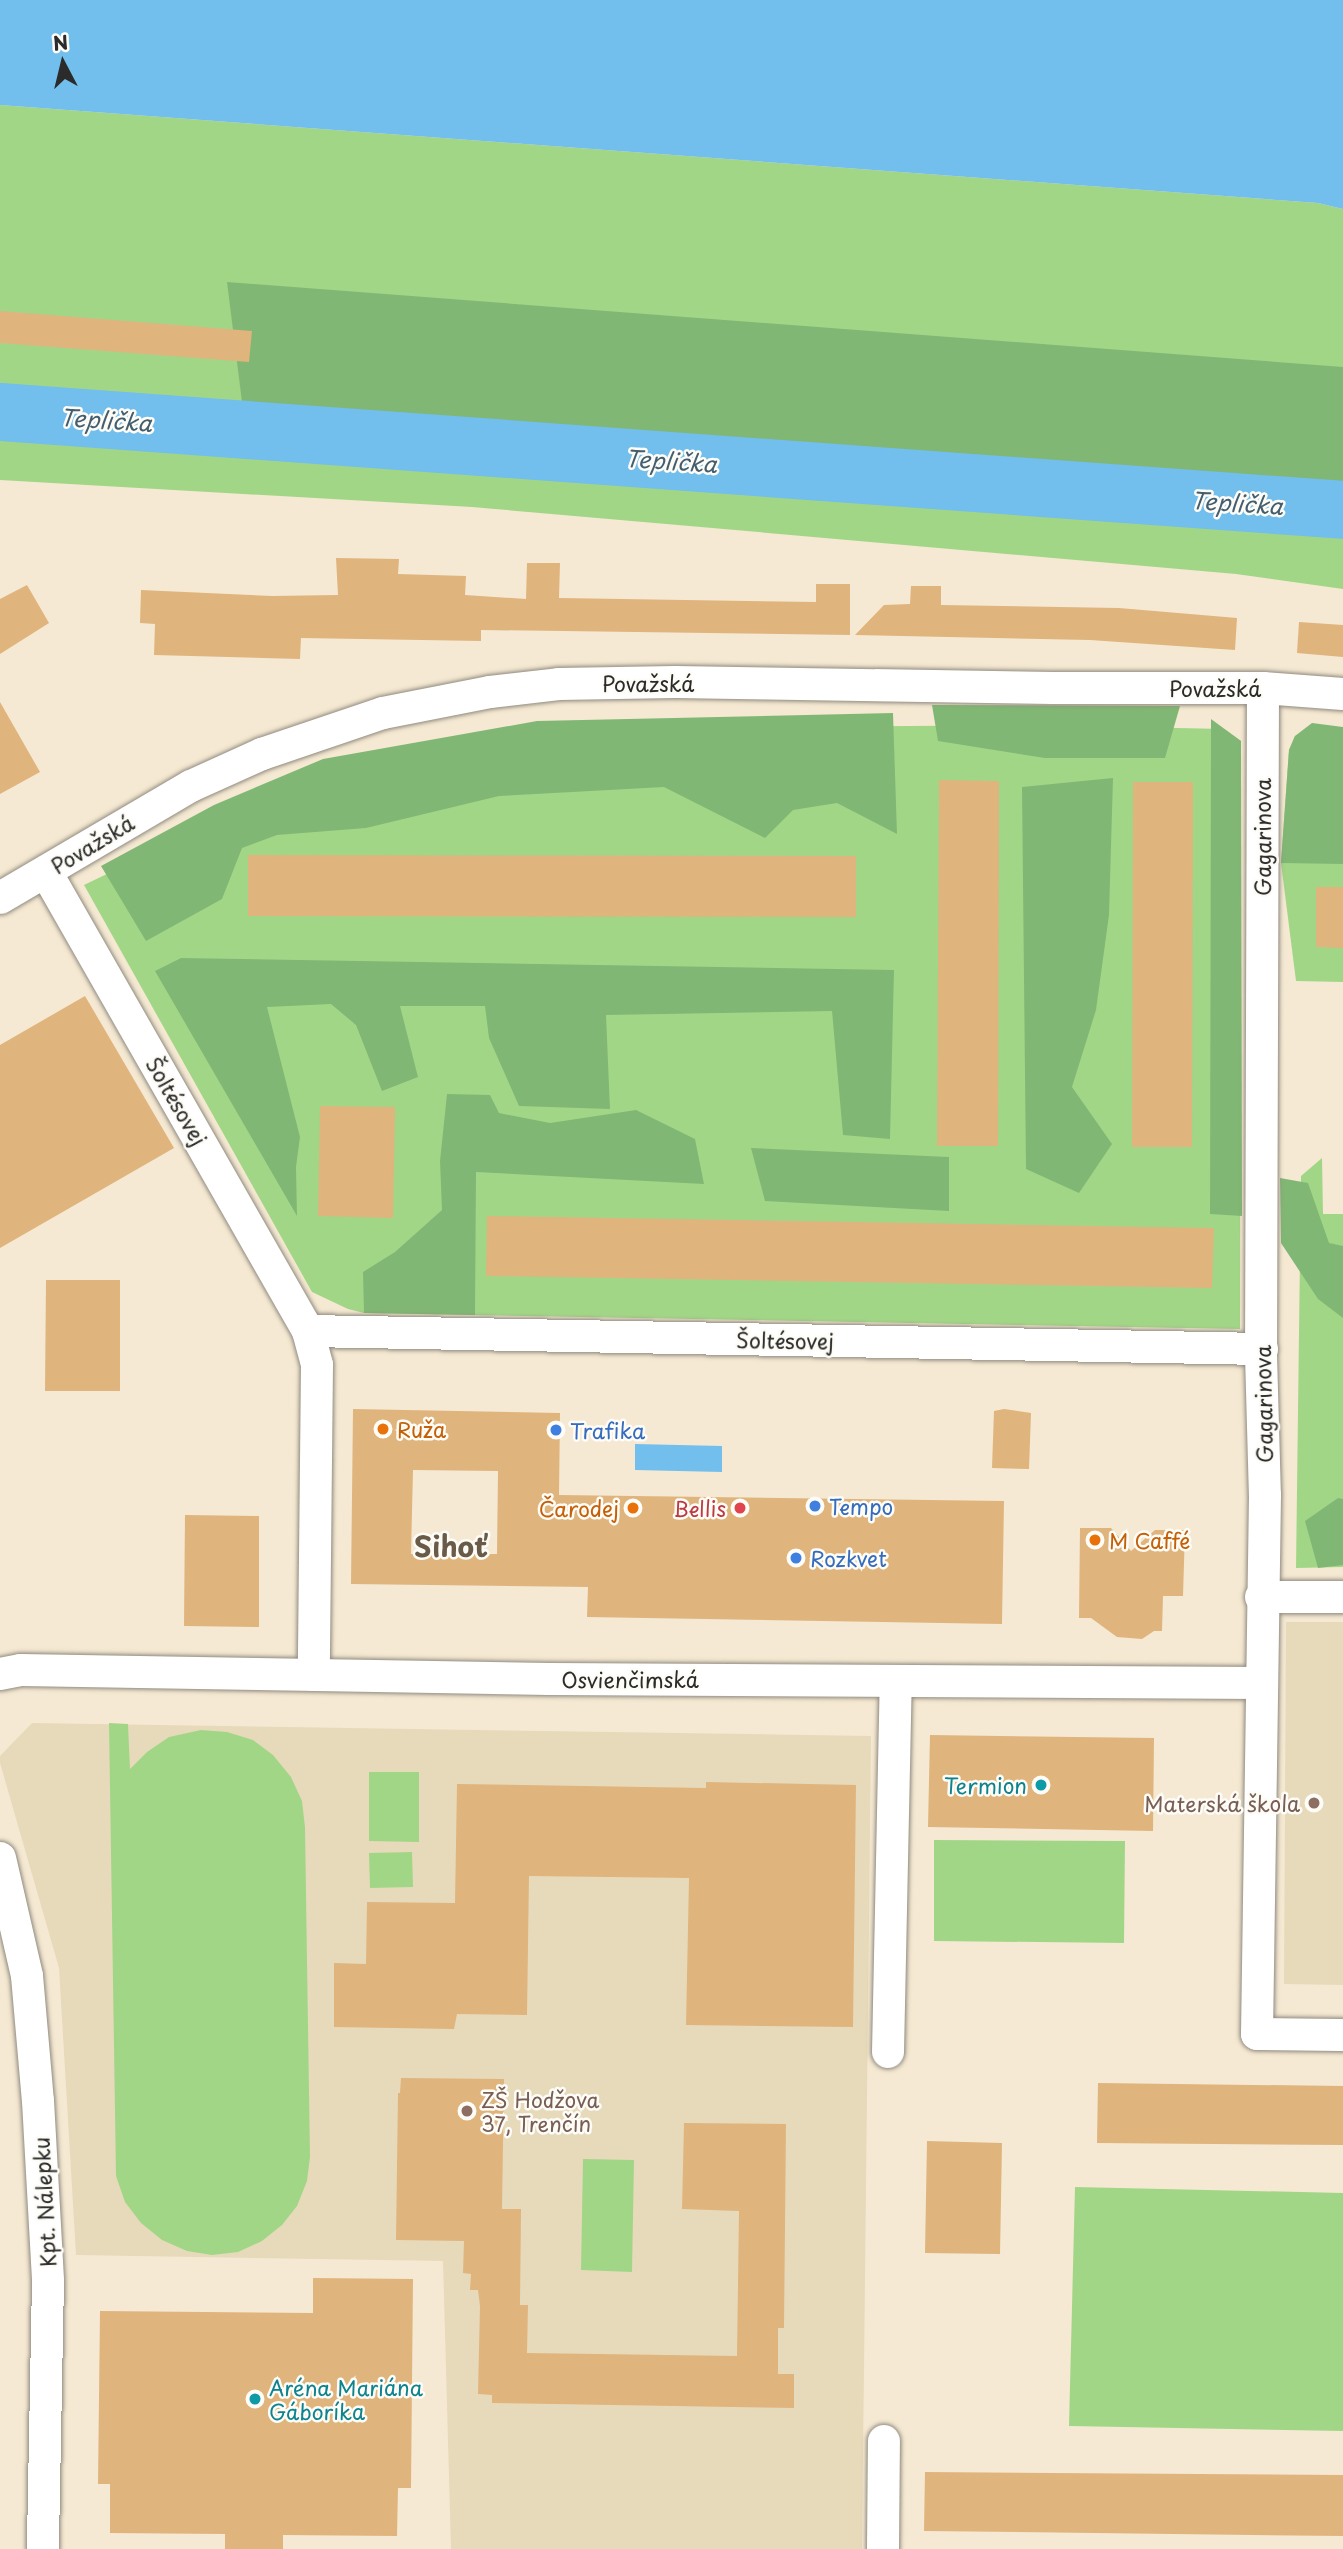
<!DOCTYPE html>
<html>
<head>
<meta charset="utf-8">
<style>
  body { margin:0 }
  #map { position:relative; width:1343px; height:2549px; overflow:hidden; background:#f5e9d3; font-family:"Playpen Sans",sans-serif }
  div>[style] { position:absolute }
  .built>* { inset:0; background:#e7daba }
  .green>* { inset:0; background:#a2d687 }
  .forest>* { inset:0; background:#81b774 }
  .water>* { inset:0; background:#72beec }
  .river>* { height:58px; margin:-29px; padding:0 29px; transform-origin:29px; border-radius:29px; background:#72beec }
  .building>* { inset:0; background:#e0b47d }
  .roads { filter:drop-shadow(0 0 2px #908a7f) drop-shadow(0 0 2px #908a7f) }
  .street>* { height:32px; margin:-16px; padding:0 16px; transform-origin:16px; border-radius:16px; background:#fff }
  .dots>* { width:19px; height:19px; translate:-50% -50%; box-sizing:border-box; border:4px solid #fdfcf7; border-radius:50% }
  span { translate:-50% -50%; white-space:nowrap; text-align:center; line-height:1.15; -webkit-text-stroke:5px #fdfcf7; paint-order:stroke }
  .street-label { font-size:21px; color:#2b2b2b }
  .food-label { font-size:21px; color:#c56008 }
  .left { translate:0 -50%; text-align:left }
  .right { translate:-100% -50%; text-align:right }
  .shop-label { font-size:21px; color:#366cbe }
  .health-label { font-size:21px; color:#be3a42 }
  .culture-label { font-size:21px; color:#0d838f }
  .education-label { font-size:21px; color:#785e54 }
  .water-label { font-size:23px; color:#445e6f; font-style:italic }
  .district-label { font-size:28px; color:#6a5b48; font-weight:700 }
  .north { position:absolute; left:28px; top:28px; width:70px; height:70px; -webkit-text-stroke:5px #fdfcf7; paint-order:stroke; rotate:353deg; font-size:19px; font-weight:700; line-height:28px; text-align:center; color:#2b2b2b }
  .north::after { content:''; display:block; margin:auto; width:24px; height:32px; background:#2b2b2b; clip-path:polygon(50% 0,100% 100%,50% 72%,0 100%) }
</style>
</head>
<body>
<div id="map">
  <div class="built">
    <div style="clip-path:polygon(1286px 1622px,1343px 1622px,1343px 1985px,1284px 1984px)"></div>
    <div style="clip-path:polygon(32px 1723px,871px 1736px,862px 2549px,451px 2549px,443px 2261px,76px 2255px,59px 1968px,0 1763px,0 1756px)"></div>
  </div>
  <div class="green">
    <div style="clip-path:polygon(0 105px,1318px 203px,1343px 209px,1343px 589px,1236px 574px,472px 507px,0 480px)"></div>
    <div style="clip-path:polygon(1040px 725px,1224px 729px,1241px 741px,1240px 1329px,364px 1313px,348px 1309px,312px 1292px,84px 885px,312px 775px,611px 728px)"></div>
    <div style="clip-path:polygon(1343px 727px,1343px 982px,1296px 981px,1281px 863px,1289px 750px,1295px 736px)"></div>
    <div style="clip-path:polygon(1322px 1158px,1323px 1214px,1343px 1214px,1343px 1567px,1296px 1568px,1301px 1176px)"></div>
    <div style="clip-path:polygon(109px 1723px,128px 1724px,130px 1769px,147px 1752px,169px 1737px,201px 1730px,227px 1732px,253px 1740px,273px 1755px,291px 1777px,302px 1801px,305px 1827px,310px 2157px,307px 2181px,297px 2206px,282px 2225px,262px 2241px,238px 2252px,212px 2255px,187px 2251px,162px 2240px,141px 2223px,125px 2202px,116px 2176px)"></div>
    <div style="clip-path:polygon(369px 1772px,419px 1772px,419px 1842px,369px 1841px)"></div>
    <div style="clip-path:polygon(934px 1840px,1125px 1841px,1124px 1943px,934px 1941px)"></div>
    <div style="clip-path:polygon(412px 1852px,413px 1887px,370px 1888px,369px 1853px)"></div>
    <div style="clip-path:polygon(583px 2159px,634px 2160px,632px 2272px,581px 2270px)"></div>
    <div style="clip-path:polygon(1075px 2187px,1343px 2193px,1343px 2431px,1069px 2426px)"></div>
  </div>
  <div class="forest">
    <div style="clip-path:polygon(227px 282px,1343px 367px,1343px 482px,242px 402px)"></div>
    <div style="clip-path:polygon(932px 705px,1180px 706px,1165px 758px,1045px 758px,938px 741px)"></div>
    <div style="clip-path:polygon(893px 713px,897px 834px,837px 803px,793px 810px,765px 838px,664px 787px,499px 796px,366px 828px,277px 835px,242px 848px,222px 899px,146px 941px,101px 866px,214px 805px,323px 759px,537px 721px)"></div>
    <div style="clip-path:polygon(1211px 719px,1241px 741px,1242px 1216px,1210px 1214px)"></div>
    <div style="clip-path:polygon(1312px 723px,1343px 727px,1343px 864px,1281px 863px,1289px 750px,1295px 736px)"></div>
    <div style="clip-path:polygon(1113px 778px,1109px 915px,1096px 1010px,1072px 1087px,1112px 1144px,1079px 1193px,1026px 1169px,1022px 787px)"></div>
    <div style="clip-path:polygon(181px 958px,894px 970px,890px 1139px,843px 1135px,832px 1011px,606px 1015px,610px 1109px,519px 1106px,489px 1038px,485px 1006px,400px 1006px,418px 1077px,382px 1091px,356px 1025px,331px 1004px,267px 1007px,300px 1137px,296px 1167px,297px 1216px,155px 971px)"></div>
    <div style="clip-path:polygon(447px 1094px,490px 1095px,499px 1113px,550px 1123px,636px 1110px,695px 1139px,704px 1184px,476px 1172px,475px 1315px,364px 1313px,363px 1272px,395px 1252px,442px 1210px,440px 1161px)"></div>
    <div style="clip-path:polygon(751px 1148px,949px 1157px,949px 1211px,765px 1201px)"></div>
    <div style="clip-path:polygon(1280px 1178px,1308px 1183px,1329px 1243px,1343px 1246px,1343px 1318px,1318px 1299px,1281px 1243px)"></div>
    <div style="clip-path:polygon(1338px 1498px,1343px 1499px,1343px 1565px,1318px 1568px,1305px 1521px)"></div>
  </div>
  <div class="water">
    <div style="clip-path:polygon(0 0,1343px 0,1343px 209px,1318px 203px,0 105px)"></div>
    <div style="clip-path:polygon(635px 1444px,722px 1446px,722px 1472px,635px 1470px)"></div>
  </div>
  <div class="river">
    <div style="left:0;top:412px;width:1347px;rotate:4.17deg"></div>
  </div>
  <div class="building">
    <div style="clip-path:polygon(0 311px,252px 331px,249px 362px,0 343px)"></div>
    <div style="clip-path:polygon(336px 558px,399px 559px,398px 574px,466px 576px,465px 595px,526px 599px,527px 563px,560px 563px,559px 598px,816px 602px,816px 584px,850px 584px,850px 635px,481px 630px,481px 641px,301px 638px,300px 659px,154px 655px,155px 624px,140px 623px,141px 590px,272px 596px,338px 595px)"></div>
    <div style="clip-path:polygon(27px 585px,49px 623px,0 654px,0 599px)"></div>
    <div style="clip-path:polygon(911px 586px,941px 586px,941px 605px,1119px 608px,1237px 618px,1235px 650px,1090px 640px,855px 635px,884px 605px,910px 604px)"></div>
    <div style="clip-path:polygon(1299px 622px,1343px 625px,1343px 657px,1297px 653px)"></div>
    <div style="clip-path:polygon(0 702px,40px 772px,0 794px)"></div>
    <div style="clip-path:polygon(939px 780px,999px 781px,998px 1146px,937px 1146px)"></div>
    <div style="clip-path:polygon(1133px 782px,1193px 782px,1192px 1147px,1132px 1147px)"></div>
    <div style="clip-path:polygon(248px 855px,856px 856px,856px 917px,248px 916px)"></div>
    <div style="clip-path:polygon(1316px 887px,1343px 887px,1343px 948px,1316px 947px)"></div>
    <div style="clip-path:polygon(85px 996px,174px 1148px,0 1248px,0 1045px)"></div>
    <div style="clip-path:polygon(320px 1106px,395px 1107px,393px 1218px,318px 1216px)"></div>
    <div style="clip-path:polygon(487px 1216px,1214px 1228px,1212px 1288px,486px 1276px)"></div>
    <div style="clip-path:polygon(46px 1280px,120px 1280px,120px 1391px,45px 1391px)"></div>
    <div style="clip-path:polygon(evenodd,353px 1409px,560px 1413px,559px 1495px,1004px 1501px,1002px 1624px,587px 1617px,588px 1587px,351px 1584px,353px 1409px,413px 1470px,498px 1471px,497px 1554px,411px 1554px,413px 1470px)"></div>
    <div style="clip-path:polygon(1004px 1409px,1031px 1413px,1029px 1469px,992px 1468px,994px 1411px)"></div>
    <div style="clip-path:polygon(185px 1515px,259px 1516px,259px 1627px,184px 1626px)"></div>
    <div style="clip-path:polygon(1080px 1528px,1111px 1528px,1131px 1551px,1155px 1530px,1185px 1530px,1183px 1596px,1163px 1596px,1162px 1631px,1154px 1631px,1142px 1639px,1117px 1637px,1091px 1618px,1079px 1618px)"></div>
    <div style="clip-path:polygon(930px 1735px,1154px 1738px,1153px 1831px,928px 1827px)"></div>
    <div style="clip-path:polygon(706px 1782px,856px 1785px,853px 2027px,686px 2025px,689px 1878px,529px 1876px,527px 2015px,457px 2014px,454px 2029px,334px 2027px,334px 1963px,366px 1964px,367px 1902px,455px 1903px,457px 1784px,706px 1788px)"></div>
    <div style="clip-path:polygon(401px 2078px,504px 2079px,502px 2209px,521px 2209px,520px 2305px,528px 2305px,527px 2353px,737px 2356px,739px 2211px,682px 2209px,684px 2123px,786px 2124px,784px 2328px,778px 2328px,778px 2374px,794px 2374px,794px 2408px,492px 2403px,492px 2395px,478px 2394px,480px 2306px,478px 2290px,470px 2290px,471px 2274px,463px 2273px,464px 2241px,396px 2240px,398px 2093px,400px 2093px)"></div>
    <div style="clip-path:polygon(1098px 2083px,1343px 2086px,1343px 2145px,1097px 2143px)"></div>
    <div style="clip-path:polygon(927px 2141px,1002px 2143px,1000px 2254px,925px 2253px)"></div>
    <div style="clip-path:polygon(313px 2278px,413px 2279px,411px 2488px,398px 2488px,397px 2536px,283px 2535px,283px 2549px,225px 2549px,225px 2534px,110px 2533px,110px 2484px,98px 2484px,100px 2311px,313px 2313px)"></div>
    <div style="clip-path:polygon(925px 2472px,1343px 2475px,1343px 2536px,924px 2531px)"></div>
  </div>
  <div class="roads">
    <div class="street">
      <div style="left:1263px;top:688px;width:667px;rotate:90.17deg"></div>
      <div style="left:1261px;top:1355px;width:140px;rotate:88.4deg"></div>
      <div style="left:1265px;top:1495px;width:539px;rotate:90.85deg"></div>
      <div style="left:1257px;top:2034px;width:86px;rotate:0.7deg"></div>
      <div style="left:46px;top:872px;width:529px;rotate:60.28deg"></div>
      <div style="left:308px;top:1331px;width:35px;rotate:75deg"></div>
      <div style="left:317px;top:1365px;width:310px;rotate:90.6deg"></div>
      <div style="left:0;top:898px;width:221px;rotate:-30.4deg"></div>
      <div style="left:191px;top:786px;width:78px;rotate:-24.3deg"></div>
      <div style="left:262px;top:754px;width:128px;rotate:-18.7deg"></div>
      <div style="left:383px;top:713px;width:109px;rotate:-11.1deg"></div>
      <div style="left:490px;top:692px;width:69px;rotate:-6.6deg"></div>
      <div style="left:559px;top:684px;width:116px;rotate:-1deg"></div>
      <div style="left:675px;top:682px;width:378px;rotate:0.9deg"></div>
      <div style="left:1053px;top:688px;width:210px"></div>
      <div style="left:1263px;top:688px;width:80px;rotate:4.3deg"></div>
      <div style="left:308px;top:1331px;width:954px;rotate:1.08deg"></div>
      <div style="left:1261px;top:1597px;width:82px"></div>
      <div style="left:0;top:1674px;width:21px;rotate:-11deg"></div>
      <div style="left:21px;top:1670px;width:528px;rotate:0.98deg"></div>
      <div style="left:549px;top:1679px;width:711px;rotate:0.32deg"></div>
      <div style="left:0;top:1858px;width:121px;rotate:77.1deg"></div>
      <div style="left:27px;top:1976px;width:125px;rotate:85deg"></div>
      <div style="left:38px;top:2101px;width:180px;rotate:86.8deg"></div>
      <div style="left:48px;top:2281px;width:268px;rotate:91.1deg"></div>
      <div style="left:888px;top:2052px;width:371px;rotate:-88.8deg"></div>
      <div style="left:883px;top:2549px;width:108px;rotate:-89.5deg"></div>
    </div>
  </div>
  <div class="dots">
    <div style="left:383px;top:1429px;background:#e8710a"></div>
    <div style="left:556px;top:1430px;background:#3f7fe0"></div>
    <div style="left:815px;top:1506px;background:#3f7fe0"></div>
    <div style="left:633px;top:1508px;background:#e8710a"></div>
    <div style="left:740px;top:1508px;background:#e0444e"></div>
    <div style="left:1095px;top:1540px;background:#e8710a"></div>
    <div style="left:796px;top:1558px;background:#3f7fe0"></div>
    <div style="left:1041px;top:1785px;background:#0f9aa8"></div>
    <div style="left:1314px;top:1803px;background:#8d6e63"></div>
    <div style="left:467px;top:2111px;background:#8d6e63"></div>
    <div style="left:255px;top:2399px;background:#0f9aa8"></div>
  </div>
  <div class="street-label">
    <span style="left:648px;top:683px">Považská</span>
    <span style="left:1215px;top:688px">Považská</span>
    <span style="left:1262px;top:837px;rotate:-90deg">Gagarinova</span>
    <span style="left:92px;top:844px;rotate:-31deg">Považská</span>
    <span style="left:177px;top:1101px;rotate:60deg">Šoltésovej</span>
    <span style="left:785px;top:1340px;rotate:1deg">Šoltésovej</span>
    <span style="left:1263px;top:1404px;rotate:-91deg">Gagarinova</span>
    <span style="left:630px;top:1679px">Osvienčimská</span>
    <span style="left:44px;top:2202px;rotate:-93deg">Kpt. Nálepku</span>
  </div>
  <div class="food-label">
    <span class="left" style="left:397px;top:1429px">Ruža</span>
    <span class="right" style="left:619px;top:1508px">Čarodej</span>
    <span class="left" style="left:1109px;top:1540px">M Caffé</span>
  </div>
  <div class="shop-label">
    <span class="left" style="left:570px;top:1430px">Trafika</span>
    <span class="left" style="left:829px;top:1506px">Tempo</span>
    <span class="left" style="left:810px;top:1558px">Rozkvet</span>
  </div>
  <div class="health-label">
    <span class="right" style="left:726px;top:1508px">Bellis</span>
  </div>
  <div class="culture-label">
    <span class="right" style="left:1027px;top:1785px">Termion</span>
    <span class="left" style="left:269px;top:2399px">Aréna Mariána<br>Gáboríka</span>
  </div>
  <div class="education-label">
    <span class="right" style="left:1300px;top:1803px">Materská škola</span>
    <span class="left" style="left:481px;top:2111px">ZŠ Hodžova<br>37, Trenčín</span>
  </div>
  <div class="water-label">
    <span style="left:106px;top:420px;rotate:4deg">Teplička</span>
    <span style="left:671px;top:461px;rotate:4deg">Teplička</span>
    <span style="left:1237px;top:503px;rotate:4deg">Teplička</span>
  </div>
  <div class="district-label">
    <span style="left:451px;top:1546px">Sihoť</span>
  </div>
  <div class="north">N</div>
</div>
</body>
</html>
